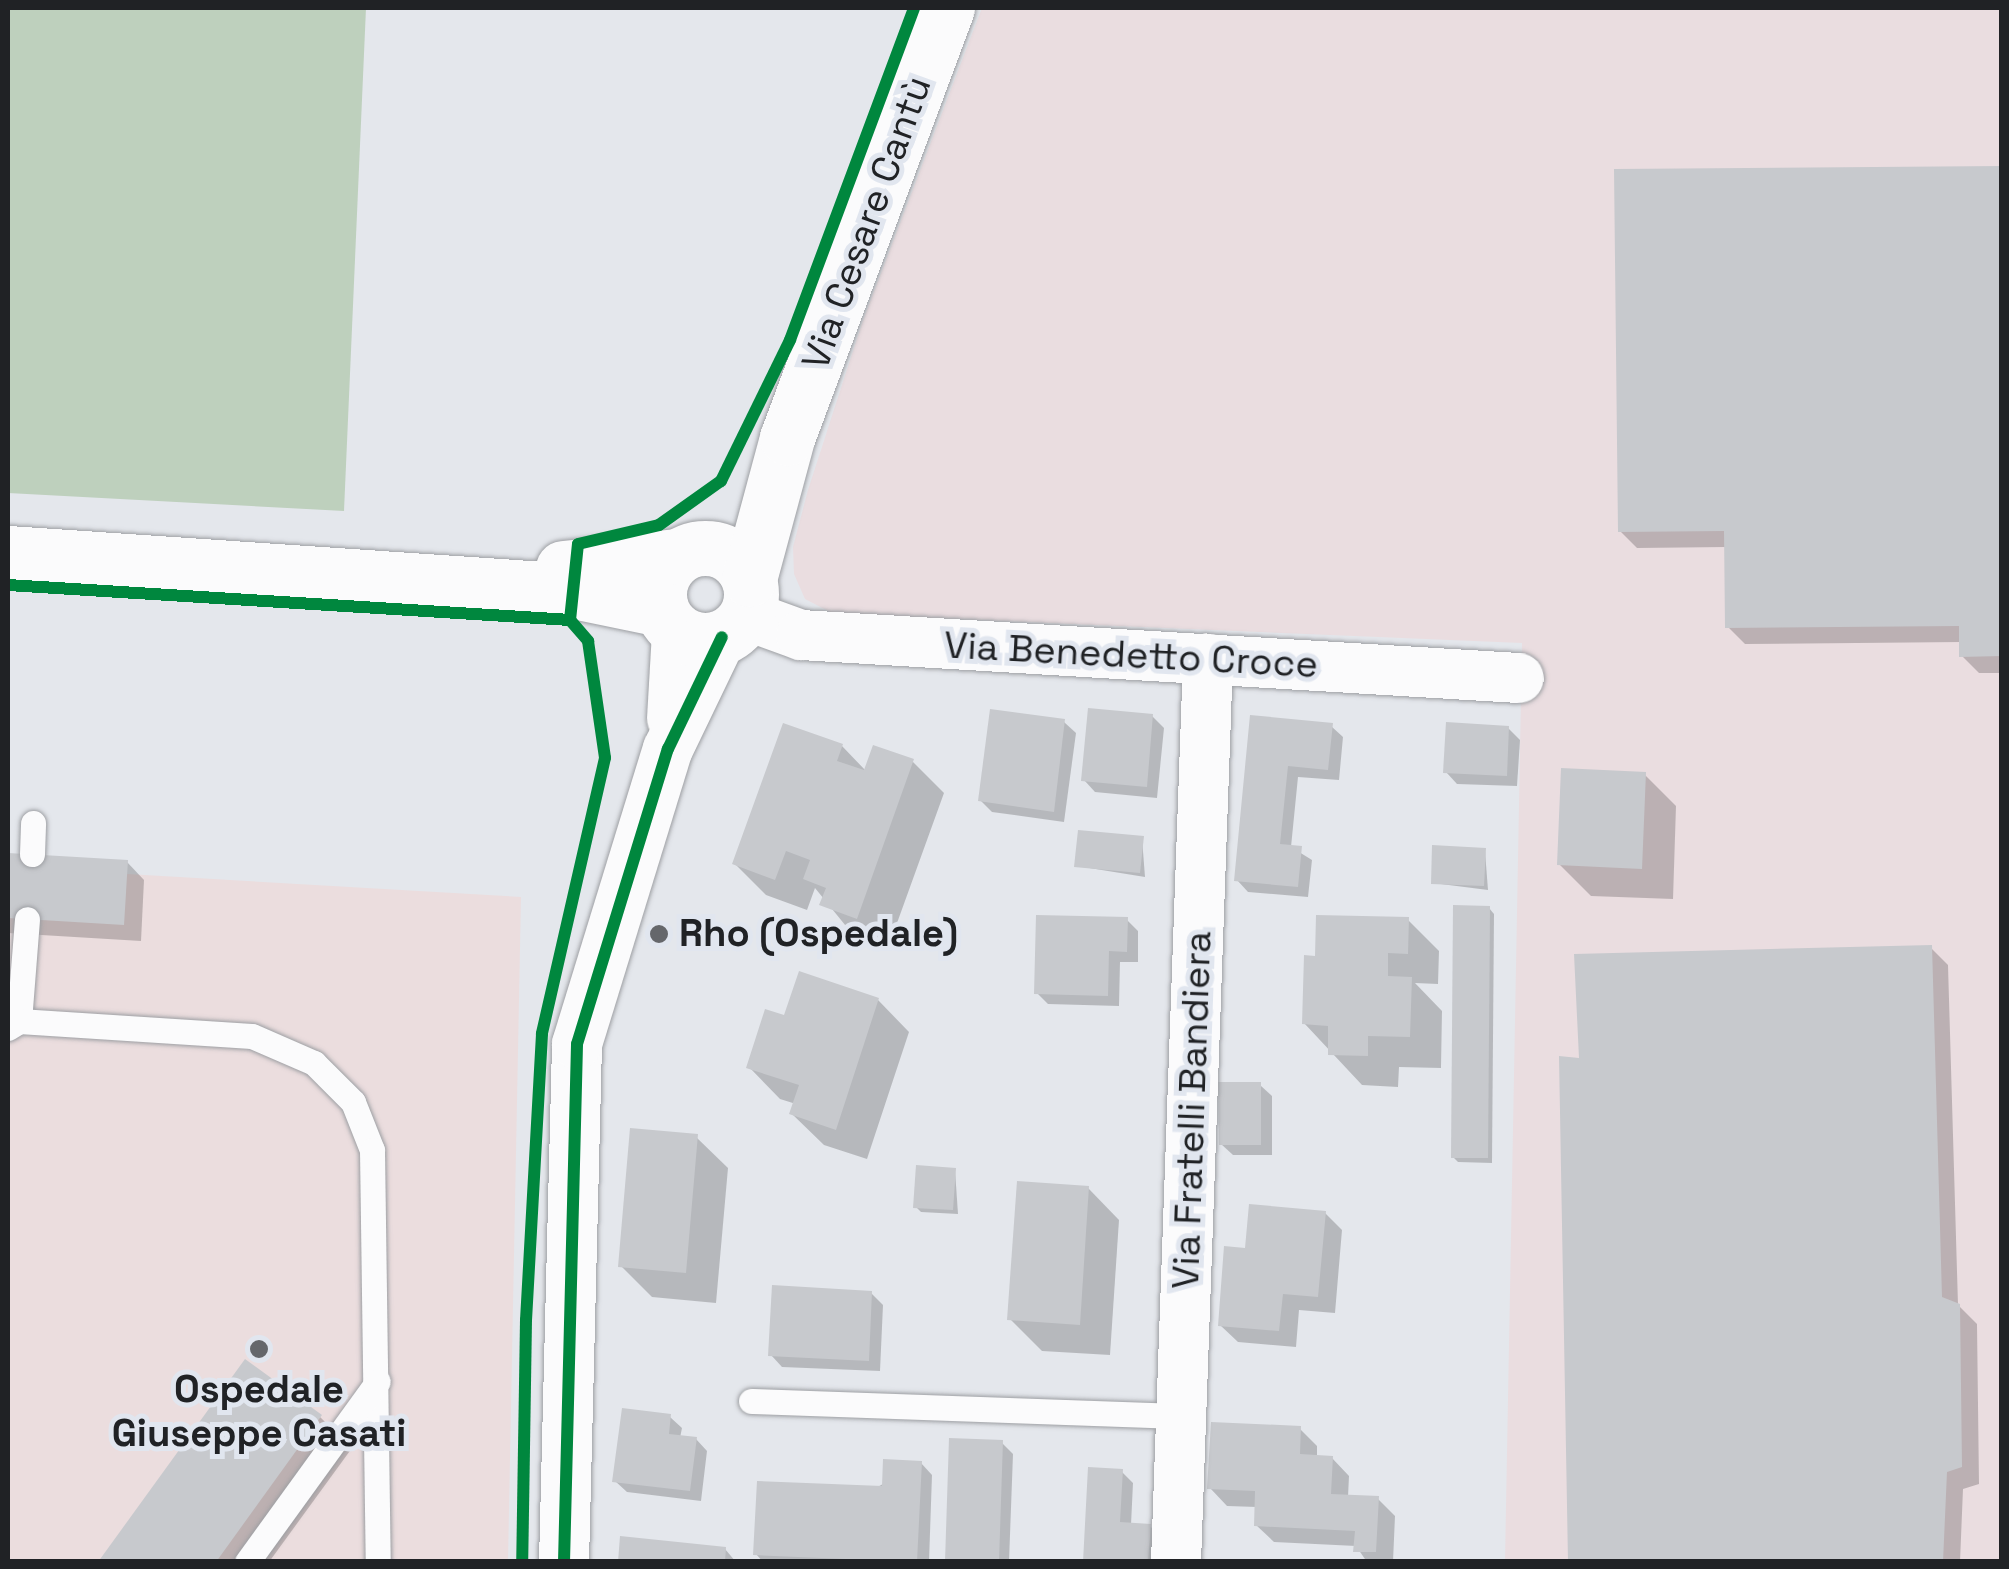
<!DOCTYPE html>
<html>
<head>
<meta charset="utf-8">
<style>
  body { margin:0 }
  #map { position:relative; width:2009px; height:1569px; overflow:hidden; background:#e4e7ec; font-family:"Space Grotesk",sans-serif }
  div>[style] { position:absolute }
  .industrial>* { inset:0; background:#eadde0 }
  .medical>* { inset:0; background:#ebddde }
  .forest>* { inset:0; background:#bed0bd }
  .shadow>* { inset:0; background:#0003 }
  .building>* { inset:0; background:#c7c9cd }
  .roads { filter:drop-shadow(0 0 2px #9d9fa3) drop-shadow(0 0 2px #9d9fa3) }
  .service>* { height:25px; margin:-12.5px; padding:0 12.5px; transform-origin:12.5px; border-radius:12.5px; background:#fbfbfc }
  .minor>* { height:50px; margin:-25px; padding:0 25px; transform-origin:25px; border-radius:25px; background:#fbfbfc }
  .tertiary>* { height:55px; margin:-27.5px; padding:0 27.5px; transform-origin:27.5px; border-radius:27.5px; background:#fbfbfc }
  .tertiary>.ring { margin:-27.5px; padding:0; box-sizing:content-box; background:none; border:55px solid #fbfbfc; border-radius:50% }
  .cycleway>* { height:12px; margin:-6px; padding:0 6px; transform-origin:6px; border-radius:6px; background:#00873e }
  .dots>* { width:28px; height:28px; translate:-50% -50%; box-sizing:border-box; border:5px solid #e1e6ef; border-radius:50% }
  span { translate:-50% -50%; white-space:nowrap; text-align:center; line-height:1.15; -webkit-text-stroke:10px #e1e6ef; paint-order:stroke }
  .street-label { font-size:38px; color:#202225 }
  .poi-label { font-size:38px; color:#202225; font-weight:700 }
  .left { translate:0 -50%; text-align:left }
  .frame { position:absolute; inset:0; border:10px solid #202225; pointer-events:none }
</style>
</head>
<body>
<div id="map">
  <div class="industrial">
    <div style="clip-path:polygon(982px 8px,2001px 8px,2001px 1561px,1505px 1561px,1522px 643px,834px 614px,805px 599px,794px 574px,793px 547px,808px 490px,863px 320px)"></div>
  </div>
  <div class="medical">
    <div style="clip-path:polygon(8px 867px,521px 897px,508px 1561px,8px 1561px)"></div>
  </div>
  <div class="forest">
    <div style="clip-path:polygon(8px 8px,366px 8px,344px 511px,8px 493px)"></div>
  </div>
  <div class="shadow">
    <div style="clip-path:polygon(2002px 168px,2002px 673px,1979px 673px,1962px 656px,1962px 642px,1745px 644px,1728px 627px,1727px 547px,1637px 548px,1620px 531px)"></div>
    <div style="clip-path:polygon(1152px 716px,1164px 728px,1157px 798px,1095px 792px,1084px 780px)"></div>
    <div style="clip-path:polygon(1252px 718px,1331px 726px,1343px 737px,1339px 780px,1298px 777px,1291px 847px,1312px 860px,1308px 897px,1248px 892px,1237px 880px)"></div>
    <div style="clip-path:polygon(1064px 722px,1076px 733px,1064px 822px,992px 812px,980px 800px)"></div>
    <div style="clip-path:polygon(1508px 728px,1520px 740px,1517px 786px,1457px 784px,1446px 772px)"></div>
    <div style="clip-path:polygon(842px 746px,866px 771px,913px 762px,944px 793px,888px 948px,854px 936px,815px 888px,807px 910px,766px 895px,735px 864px)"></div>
    <div style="clip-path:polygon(1645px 775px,1676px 806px,1673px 899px,1591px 896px,1559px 864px)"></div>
    <div style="clip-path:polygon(1142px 838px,1145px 877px,1077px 866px)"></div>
    <div style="clip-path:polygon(1485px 851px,1488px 890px,1433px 883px)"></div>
    <div style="clip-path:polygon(8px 855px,127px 862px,144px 880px,141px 941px,8px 933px)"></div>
    <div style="clip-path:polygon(1489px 908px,1494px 914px,1492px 1163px,1458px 1162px,1453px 1157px)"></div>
    <div style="clip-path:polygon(1127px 920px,1138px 931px,1138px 962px,1120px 962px,1119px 1006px,1048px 1004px,1037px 993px)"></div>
    <div style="clip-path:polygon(1408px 920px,1439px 951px,1438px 984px,1415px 983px,1442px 1011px,1441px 1068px,1399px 1067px,1398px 1087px,1362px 1085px,1304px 1023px,1317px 958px)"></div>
    <div style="clip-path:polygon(1930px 947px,1948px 965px,1958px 1305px,1977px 1324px,1979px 1484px,1963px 1489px,1960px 1562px,1570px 1562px,1581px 1061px)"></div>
    <div style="clip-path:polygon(878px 1000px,909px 1032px,867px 1159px,824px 1145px,792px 1114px,796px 1104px,780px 1099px,749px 1067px,786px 1019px)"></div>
    <div style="clip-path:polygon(1260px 1085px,1272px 1096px,1272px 1155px,1233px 1155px,1221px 1144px)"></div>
    <div style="clip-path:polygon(696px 1137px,728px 1168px,716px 1303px,652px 1297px,621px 1266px)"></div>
    <div style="clip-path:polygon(955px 1170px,958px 1214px,921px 1212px,916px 1207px)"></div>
    <div style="clip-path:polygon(1088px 1188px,1119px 1220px,1110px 1355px,1042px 1351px,1010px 1319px)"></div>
    <div style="clip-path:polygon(1325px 1213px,1342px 1230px,1335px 1313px,1299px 1310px,1296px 1347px,1238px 1342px,1220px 1325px,1248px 1250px)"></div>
    <div style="clip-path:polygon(871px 1293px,883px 1305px,880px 1371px,782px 1367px,771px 1355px)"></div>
    <div style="clip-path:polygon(320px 1417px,352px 1448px,269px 1562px,101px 1562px)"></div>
    <div style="clip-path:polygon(670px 1417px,682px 1428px,680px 1438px,696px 1439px,707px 1451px,701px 1501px,627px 1492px,615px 1481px)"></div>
    <div style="clip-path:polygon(1300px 1429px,1317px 1446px,1317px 1458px,1332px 1458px,1349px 1476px,1348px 1497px,1378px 1499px,1395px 1516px,1393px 1562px,1367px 1562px,1356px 1546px,1274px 1542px,1256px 1525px,1257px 1507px,1227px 1506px,1210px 1488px)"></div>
    <div style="clip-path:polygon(1002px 1443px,1013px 1454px,1009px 1562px,948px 1562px)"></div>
    <div style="clip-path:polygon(921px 1463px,932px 1475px,929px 1562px,763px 1562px,756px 1554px)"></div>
    <div style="clip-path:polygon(1122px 1472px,1133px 1483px,1131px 1525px,1150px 1526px,1161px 1538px,1160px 1562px,1085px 1562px)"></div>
    <div style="clip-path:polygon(725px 1549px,736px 1562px,620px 1562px)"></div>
  </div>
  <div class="building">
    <div style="clip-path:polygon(2002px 166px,2002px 656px,1959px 657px,1959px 626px,1725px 628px,1724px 531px,1618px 532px,1614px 169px)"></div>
    <div style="clip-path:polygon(1088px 708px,1153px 714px,1147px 787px,1081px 781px)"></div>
    <div style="clip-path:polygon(990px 709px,1065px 719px,1054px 812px,978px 801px)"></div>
    <div style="clip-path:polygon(1250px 715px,1333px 723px,1328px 770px,1288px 766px,1280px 844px,1302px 846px,1298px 887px,1234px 881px)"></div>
    <div style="clip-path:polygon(1446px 722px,1509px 726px,1507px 776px,1443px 773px)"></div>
    <div style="clip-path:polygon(783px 723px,843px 744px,837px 761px,864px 770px,873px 745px,914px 759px,857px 919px,819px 905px,826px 888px,803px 879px,810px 860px,786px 851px,775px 880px,732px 864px)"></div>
    <div style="clip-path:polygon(1561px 768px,1646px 772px,1642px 869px,1557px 865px)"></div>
    <div style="clip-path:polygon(1078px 830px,1144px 836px,1140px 873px,1074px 867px)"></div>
    <div style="clip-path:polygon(1432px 845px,1486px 848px,1484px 886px,1431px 884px)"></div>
    <div style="clip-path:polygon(8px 853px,128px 860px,124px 925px,8px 918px)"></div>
    <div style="clip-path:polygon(1453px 905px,1490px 906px,1488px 1158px,1451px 1158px)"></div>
    <div style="clip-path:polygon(1036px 915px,1128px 917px,1127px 952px,1109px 951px,1108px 996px,1034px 994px)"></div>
    <div style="clip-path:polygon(1316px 915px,1409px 917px,1408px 954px,1388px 953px,1388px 976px,1412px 977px,1410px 1037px,1368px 1036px,1368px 1056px,1328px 1055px,1328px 1026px,1302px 1024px,1304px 955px,1315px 956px)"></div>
    <div style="clip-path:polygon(1932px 945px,1942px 1297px,1960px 1304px,1962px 1467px,1947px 1472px,1943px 1562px,1568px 1562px,1559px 1056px,1579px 1058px,1574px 954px)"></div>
    <div style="clip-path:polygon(799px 971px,879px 998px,836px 1130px,789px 1114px,799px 1085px,746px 1068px,765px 1009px,784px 1015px)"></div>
    <div style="clip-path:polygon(1218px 1082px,1261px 1082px,1261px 1145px,1219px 1145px)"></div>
    <div style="clip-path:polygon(630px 1128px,698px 1134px,686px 1273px,618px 1267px)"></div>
    <div style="clip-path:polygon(916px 1165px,956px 1168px,953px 1210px,913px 1208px)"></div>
    <div style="clip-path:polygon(1017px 1181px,1089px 1186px,1080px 1325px,1007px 1320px)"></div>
    <div style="clip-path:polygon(1249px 1204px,1326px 1211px,1318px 1297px,1283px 1294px,1279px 1331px,1218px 1326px,1224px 1246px,1245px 1248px)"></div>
    <div style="clip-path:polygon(772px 1285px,872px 1291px,869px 1361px,768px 1356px)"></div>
    <div style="clip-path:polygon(245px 1359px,322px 1415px,216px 1562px,98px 1562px)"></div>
    <div style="clip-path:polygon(622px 1408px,671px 1414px,669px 1434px,697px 1437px,690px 1491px,612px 1482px)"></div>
    <div style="clip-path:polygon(1211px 1422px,1301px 1426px,1300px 1454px,1333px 1456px,1331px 1494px,1379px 1496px,1376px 1552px,1353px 1552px,1355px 1531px,1254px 1526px,1255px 1491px,1207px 1489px)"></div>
    <div style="clip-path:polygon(949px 1438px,1003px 1440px,999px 1562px,945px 1562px)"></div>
    <div style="clip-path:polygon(883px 1459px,922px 1461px,917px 1562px,753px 1555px,757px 1481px,882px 1486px)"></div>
    <div style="clip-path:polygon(1088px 1467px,1123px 1469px,1120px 1522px,1151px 1524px,1148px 1562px,1083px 1562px)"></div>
    <div style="clip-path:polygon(620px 1536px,726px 1547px,725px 1562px,618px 1562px)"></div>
  </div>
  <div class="roads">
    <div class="service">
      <div style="left:32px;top:854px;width:31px;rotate:-88deg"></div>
      <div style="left:19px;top:1021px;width:102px;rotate:-85.5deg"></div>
      <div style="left:8px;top:1028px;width:13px;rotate:-32deg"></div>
      <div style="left:19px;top:1021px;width:233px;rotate:3.7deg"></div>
      <div style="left:252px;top:1036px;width:68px;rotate:23.5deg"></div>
      <div style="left:314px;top:1063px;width:55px;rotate:45deg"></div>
      <div style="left:353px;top:1102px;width:52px;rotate:68.4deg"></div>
      <div style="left:372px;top:1150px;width:412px;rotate:89.2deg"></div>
      <div style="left:751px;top:1401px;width:430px;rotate:2deg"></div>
      <div style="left:247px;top:1562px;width:223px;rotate:-54.1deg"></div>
    </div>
    <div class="minor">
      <div style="left:746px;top:615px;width:59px;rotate:20deg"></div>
      <div style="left:801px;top:635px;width:719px;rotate:3.43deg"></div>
      <div style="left:672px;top:719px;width:88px;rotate:-86.7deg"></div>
      <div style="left:564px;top:1562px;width:518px;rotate:-88.56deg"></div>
      <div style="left:577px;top:1044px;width:309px;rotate:-72.9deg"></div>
      <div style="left:668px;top:749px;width:124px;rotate:-64.3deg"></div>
      <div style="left:1176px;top:1562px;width:904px;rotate:-87.97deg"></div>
    </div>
    <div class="tertiary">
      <div class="ring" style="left:659px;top:548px;width:37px;height:37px"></div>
      <div style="left:8px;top:553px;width:567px;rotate:3.84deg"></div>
      <div style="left:574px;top:591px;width:89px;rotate:11.7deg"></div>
      <div style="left:563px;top:568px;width:116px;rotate:-6deg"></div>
      <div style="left:749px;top:579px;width:146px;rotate:-74.9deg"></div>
      <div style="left:787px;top:438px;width:459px;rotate:-69.6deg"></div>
    </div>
  </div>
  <div class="cycleway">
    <div style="left:8px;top:585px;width:563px;rotate:3.56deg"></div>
    <div style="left:570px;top:620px;width:28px;rotate:49deg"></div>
    <div style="left:588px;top:641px;width:118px;rotate:81.7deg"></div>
    <div style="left:605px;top:758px;width:283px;rotate:102.9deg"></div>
    <div style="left:542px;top:1034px;width:286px;rotate:93.2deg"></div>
    <div style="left:526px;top:1320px;width:242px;rotate:90.9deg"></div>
    <div style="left:570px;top:620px;width:76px;rotate:-84deg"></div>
    <div style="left:578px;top:544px;width:83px;rotate:-13.2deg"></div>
    <div style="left:659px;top:525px;width:76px;rotate:-35.4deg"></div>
    <div style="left:721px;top:481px;width:157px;rotate:-63.9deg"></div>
    <div style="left:790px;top:340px;width:354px;rotate:-69.5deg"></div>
    <div style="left:564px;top:1562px;width:518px;rotate:-88.56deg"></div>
    <div style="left:577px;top:1044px;width:309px;rotate:-72.9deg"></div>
    <div style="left:668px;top:749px;width:124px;rotate:-64.3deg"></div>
  </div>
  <div class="dots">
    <div style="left:659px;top:934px;background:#65676b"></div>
    <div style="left:259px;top:1349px;background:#65676b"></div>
  </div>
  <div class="street-label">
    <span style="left:867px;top:223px;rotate:-70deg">Via Cesare Cantù</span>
    <span style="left:1131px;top:655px;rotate:3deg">Via Benedetto Croce</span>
    <span style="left:1192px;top:1110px;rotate:-88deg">Via Fratelli Bandiera</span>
  </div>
  <div class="poi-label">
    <span class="left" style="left:679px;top:934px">Rho (Ospedale)</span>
    <span style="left:259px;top:1412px">Ospedale<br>Giuseppe Casati</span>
  </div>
  <div class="frame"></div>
</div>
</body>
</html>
